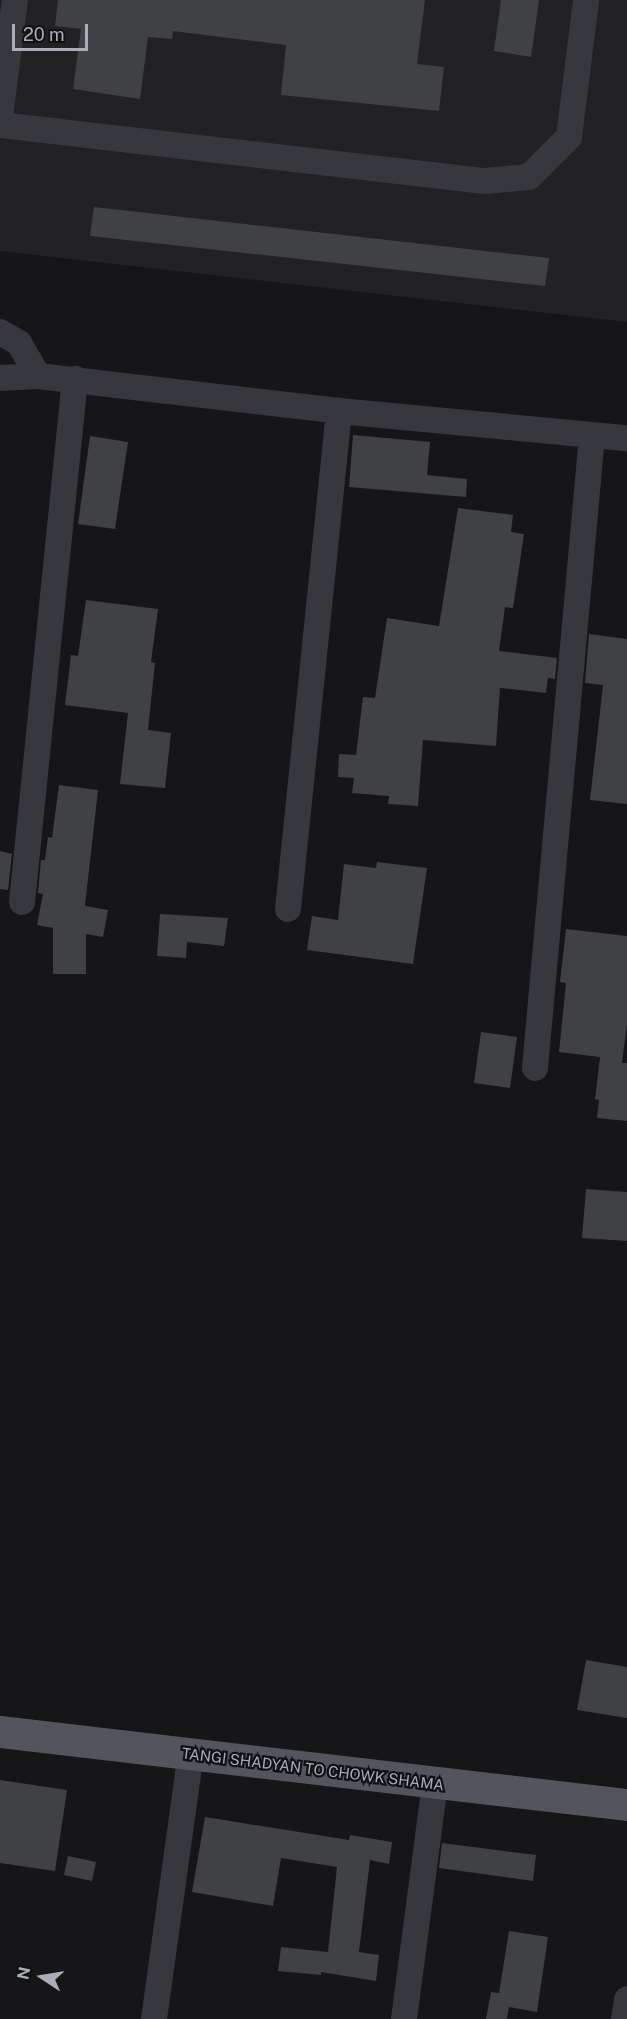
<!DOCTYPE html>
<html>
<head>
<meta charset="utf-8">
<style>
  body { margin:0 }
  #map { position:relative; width:627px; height:2019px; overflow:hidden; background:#161618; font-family:"Public Sans",sans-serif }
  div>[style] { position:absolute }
  .built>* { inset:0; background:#222225 }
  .building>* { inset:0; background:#404145 }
  .minor>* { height:26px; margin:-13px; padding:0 13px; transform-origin:13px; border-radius:13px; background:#37383d }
  .major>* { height:32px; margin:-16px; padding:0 16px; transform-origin:16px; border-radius:16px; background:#53555c }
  span { translate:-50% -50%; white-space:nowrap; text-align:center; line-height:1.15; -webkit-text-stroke:4.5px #111113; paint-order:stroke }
  .street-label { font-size:15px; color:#a8adb8 }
  .north { position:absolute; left:12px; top:1947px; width:60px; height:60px; -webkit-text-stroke:4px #111113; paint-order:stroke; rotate:282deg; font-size:16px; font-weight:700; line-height:24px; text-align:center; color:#a8adb8 }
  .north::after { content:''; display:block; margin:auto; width:21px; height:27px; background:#a8adb8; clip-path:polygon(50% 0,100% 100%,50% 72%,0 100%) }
  .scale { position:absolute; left:12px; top:24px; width:76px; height:27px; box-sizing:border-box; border:3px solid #a8adb8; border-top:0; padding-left:8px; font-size:18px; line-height:21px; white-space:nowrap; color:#a8adb8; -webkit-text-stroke:4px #111113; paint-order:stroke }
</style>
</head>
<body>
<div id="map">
  <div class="built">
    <div style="clip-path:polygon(0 0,627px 0,627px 322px,0 251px)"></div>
  </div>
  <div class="building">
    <div style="clip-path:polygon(58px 0,425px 0,417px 64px,444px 67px,439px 111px,281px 95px,286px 45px,173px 31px,172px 39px,148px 37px,140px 99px,73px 89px,81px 29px,55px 26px)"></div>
    <div style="clip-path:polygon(501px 0,539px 0,531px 57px,494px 51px)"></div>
    <div style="clip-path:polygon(94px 207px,549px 258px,545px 286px,90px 236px)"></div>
    <div style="clip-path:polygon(353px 435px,430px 442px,427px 475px,467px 479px,466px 497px,349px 487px)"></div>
    <div style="clip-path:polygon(90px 436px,128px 442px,115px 529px,78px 524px)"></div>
    <div style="clip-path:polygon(458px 508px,513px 515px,511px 532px,524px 534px,513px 608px,505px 607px,499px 651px,557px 658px,555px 679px,548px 678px,546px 693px,500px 688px,496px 746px,423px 740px,418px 806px,388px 804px,389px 796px,352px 793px,354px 778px,338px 777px,339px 754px,356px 755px,363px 697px,375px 698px,387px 618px,439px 626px)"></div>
    <div style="clip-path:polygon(86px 600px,158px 609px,151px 662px,155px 663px,148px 730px,171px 733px,165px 788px,120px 784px,128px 713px,65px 705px,71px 655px,78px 656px)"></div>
    <div style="clip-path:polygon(589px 634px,627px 639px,627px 804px,590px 800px,603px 685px,585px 683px)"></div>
    <div style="clip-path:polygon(59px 785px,98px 790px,85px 906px,108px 910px,103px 937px,86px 934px,86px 974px,53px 974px,53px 928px,37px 925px,43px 894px,38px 893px,41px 860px,45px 860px,48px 837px,52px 838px)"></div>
    <div style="clip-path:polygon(0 851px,12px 854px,8px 890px,0 889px)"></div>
    <div style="clip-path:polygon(377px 862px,427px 868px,413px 964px,307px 950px,312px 916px,338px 920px,344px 864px,376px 868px)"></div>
    <div style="clip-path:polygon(160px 914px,228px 918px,224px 946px,187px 942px,186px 958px,157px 956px)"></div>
    <div style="clip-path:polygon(566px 929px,627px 936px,627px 1023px,622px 1063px,627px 1063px,627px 1121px,597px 1118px,599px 1100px,595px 1099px,600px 1057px,559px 1052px,566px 983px,560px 982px)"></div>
    <div style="clip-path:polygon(481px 1032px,517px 1037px,510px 1088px,474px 1083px)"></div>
    <div style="clip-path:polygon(586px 1189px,627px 1192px,627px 1241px,582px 1238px)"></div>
    <div style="clip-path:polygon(586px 1660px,627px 1667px,627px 1718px,577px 1710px)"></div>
    <div style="clip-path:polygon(0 1780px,67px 1790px,55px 1871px,0 1863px)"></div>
    <div style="clip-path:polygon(205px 1817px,349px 1840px,350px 1835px,392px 1842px,389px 1864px,370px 1860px,359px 1952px,379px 1955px,376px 1981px,321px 1972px,321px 1975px,278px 1971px,281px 1947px,328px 1952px,337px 1867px,281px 1858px,273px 1906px,192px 1892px)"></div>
    <div style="clip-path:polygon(442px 1843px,536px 1855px,533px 1881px,439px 1868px)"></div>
    <div style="clip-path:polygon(68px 1856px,96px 1862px,92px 1881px,64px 1875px)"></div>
    <div style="clip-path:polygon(509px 1931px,548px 1937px,537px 2012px,509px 2007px,507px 2019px,486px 2019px,491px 1992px,499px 1993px)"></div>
  </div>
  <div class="minor">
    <div style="left:0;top:117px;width:118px;rotate:-82.7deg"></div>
    <div style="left:0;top:125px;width:488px;rotate:6.6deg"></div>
    <div style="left:485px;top:181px;width:44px;rotate:-5.2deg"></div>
    <div style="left:529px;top:177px;width:57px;rotate:-45deg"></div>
    <div style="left:569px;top:137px;width:138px;rotate:-82.9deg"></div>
    <div style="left:0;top:332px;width:22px;rotate:30deg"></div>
    <div style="left:19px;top:343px;width:38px;rotate:60deg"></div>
    <div style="left:0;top:378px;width:38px;rotate:-3deg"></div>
    <div style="left:38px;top:376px;width:303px;rotate:6.6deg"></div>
    <div style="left:339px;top:411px;width:289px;rotate:5.4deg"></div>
    <div style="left:22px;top:902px;width:526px;rotate:-84.21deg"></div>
    <div style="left:288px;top:909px;width:501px;rotate:-84.15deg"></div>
    <div style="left:535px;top:1068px;width:635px;rotate:-84.85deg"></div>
    <div style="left:154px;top:2019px;width:268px;rotate:-82.1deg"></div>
    <div style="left:404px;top:2019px;width:238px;rotate:-82.5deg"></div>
    <div style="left:624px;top:2019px;width:20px;rotate:-81deg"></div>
  </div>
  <div class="major">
    <div style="left:0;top:1732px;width:631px;rotate:6.64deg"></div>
  </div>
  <div class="street-label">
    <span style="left:313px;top:1769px;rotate:7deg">TANGI SHADYAN TO CHOWK SHAMA</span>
  </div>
  <div class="north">N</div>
  <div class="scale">20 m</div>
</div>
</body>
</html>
